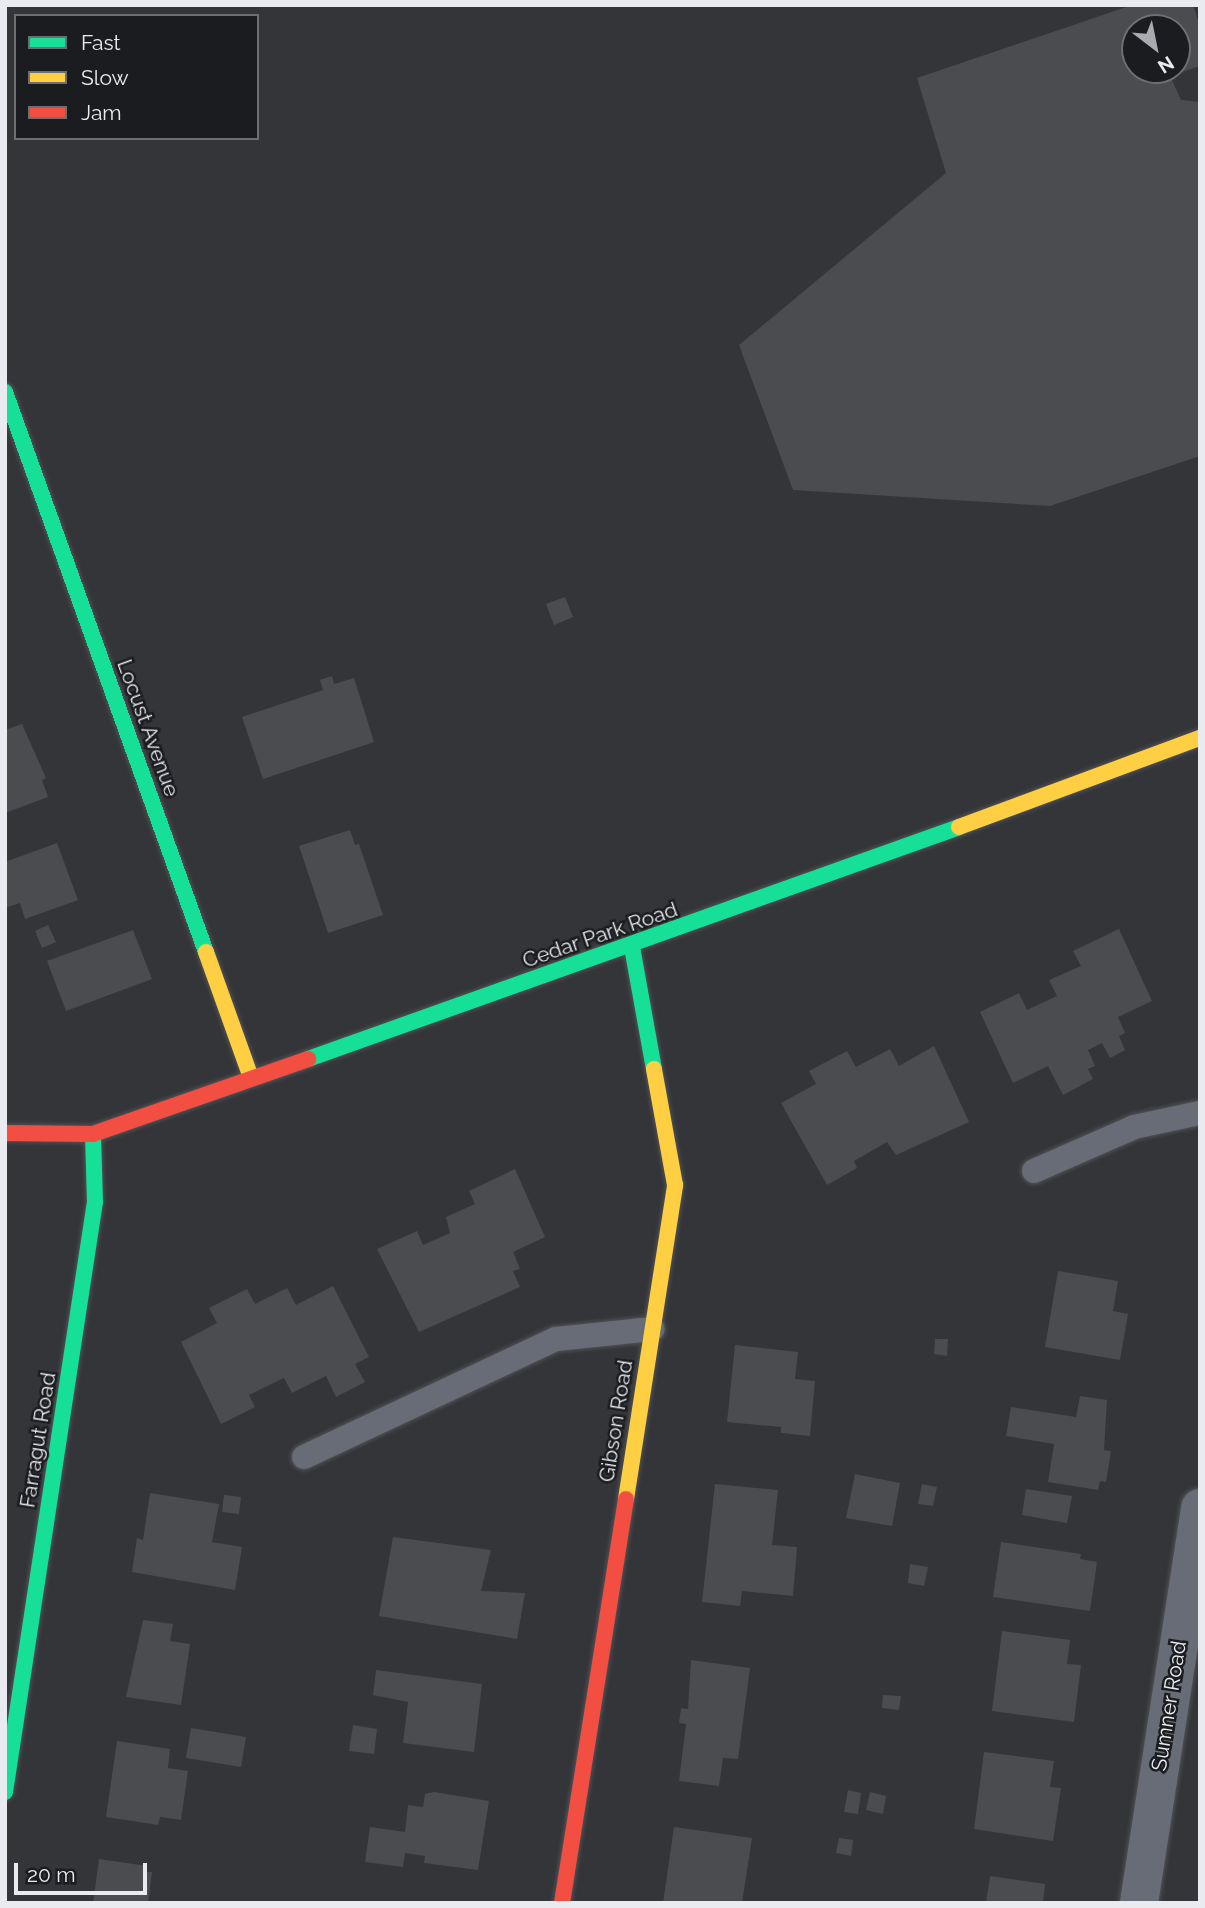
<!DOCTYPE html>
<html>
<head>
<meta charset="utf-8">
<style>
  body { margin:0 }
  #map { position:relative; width:1205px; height:1908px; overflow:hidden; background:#333539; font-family:Raleway,sans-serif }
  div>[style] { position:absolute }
  .building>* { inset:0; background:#4b4c50 }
  .roads { filter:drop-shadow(0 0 2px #515255) drop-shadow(0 0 2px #515255) }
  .lane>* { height:24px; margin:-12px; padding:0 12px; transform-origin:12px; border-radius:12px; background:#686c76 }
  .street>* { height:38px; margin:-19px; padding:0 19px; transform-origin:19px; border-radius:19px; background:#686c76 }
  .fast>* { height:16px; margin:-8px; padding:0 8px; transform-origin:8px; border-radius:8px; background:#16e098 }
  .slow>* { height:16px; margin:-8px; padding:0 8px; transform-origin:8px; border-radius:8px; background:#ffcf43 }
  .jam>* { height:16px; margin:-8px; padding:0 8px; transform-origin:8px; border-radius:8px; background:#f24e42 }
  span { translate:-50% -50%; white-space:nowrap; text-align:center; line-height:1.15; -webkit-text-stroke:5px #1a1c1f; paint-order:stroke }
  .street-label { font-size:21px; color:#e9ebf0 }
  .frame { position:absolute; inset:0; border:7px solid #e9ebf0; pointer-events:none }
  .legend { position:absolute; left:14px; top:14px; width:245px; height:126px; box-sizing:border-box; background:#1a1c1f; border:2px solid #6d6f73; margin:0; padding:9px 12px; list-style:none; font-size:21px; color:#e9ebf0 }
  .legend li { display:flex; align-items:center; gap:14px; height:35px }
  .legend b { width:35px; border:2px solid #6d6f73 }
  .north { position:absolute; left:1121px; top:14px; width:70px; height:70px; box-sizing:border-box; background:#1a1c1f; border:2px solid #6d6f73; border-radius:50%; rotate:148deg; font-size:19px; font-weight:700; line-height:28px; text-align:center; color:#e9ebf0 }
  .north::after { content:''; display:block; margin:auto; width:24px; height:32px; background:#a9abb0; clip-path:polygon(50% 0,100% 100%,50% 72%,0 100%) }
  .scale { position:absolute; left:14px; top:1863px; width:133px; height:32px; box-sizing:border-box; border:4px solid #e9ebf0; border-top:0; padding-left:9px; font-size:21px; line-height:24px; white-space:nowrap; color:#e9ebf0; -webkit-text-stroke:5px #1a1c1f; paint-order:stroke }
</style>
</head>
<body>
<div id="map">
  <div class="building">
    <div style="clip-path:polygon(evenodd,1132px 5px,1193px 5px,1200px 26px,1200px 66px,1170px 76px,1181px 100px,1200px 102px,1200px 456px,1050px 506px,793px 490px,739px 345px,946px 173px,917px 78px,1132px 5px,1135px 28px,1177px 28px,1177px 70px,1135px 70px,1135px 28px)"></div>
    <div style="clip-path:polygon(565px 597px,573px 617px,554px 625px,546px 604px)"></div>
    <div style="clip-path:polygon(332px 676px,334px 684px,354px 678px,374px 742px,263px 779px,242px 717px,323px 690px,320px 680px)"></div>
    <div style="clip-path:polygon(22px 724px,46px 778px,42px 780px,48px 797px,5px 813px,5px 730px)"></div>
    <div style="clip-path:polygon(350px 830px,355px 845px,359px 844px,383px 915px,328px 933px,299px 846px)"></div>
    <div style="clip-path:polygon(57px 843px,78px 900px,25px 919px,20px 903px,5px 908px,5px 862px)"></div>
    <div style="clip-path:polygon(48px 925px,56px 942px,42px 948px,35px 931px)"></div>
    <div style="clip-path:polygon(1119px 929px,1152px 1001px,1118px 1017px,1125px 1033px,1119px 1036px,1125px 1050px,1110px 1058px,1102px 1043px,1088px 1050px,1095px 1066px,1088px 1069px,1093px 1079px,1063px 1095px,1048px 1066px,1013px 1083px,980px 1012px,1019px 993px,1027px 1010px,1057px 996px,1049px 980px,1081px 966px,1073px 951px)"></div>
    <div style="clip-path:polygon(133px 930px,152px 979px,66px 1011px,47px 961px)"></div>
    <div style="clip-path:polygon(934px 1046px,969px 1122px,896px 1155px,887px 1142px,854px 1161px,857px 1168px,827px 1185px,781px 1103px,816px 1084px,809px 1071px,847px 1051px,856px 1067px,890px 1049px,899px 1066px)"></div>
    <div style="clip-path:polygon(515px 1169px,545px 1237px,513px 1252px,520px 1269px,513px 1271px,520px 1287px,419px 1332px,377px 1249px,417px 1231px,423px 1245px,450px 1233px,446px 1217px,475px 1204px,469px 1191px)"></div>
    <div style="clip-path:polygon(1058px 1271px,1118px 1281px,1113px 1311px,1128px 1314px,1120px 1360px,1045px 1347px)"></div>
    <div style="clip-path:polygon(333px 1286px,369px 1357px,355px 1364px,365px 1382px,336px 1397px,326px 1376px,292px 1393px,284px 1378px,249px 1395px,255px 1407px,221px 1424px,181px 1342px,217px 1323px,209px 1308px,247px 1289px,255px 1304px,287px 1288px,296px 1305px)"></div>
    <div style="clip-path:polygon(935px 1339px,948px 1339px,947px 1356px,934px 1354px)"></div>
    <div style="clip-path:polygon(735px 1345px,798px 1352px,795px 1379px,815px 1381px,810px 1436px,781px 1433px,781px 1427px,727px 1422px)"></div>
    <div style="clip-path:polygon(1080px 1396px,1107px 1400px,1104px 1450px,1111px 1451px,1106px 1482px,1100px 1481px,1098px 1490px,1048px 1482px,1054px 1444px,1006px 1436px,1011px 1407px,1076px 1417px)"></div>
    <div style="clip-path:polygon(855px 1474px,900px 1483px,892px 1526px,846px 1518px)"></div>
    <div style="clip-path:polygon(715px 1484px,778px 1490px,772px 1545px,797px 1547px,793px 1596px,742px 1591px,740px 1606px,702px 1602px)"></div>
    <div style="clip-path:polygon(922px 1484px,937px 1487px,933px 1506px,918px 1504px)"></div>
    <div style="clip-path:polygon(1026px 1489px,1072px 1496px,1067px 1523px,1022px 1515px)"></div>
    <div style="clip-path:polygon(150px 1493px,219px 1504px,212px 1542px,242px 1547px,235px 1590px,132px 1572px,137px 1538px,143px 1540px)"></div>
    <div style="clip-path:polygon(224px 1495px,241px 1497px,239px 1514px,222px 1512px)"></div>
    <div style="clip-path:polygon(393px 1537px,491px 1550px,481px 1591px,525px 1593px,517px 1639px,379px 1616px)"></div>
    <div style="clip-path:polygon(1001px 1542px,1081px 1554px,1080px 1559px,1097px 1562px,1090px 1611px,993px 1597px)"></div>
    <div style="clip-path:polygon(910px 1564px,928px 1567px,924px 1586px,908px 1583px)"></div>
    <div style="clip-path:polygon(143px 1620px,173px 1624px,170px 1641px,190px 1644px,181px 1705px,126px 1697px)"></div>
    <div style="clip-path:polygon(1002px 1631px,1070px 1640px,1067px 1664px,1081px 1665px,1074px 1722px,992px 1711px)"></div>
    <div style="clip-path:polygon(691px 1660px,750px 1668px,738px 1759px,723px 1758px,719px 1786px,679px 1781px,686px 1724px,679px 1723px,681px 1708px,688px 1709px)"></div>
    <div style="clip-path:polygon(376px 1670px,482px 1684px,474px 1752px,403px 1743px,408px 1702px,373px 1695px)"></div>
    <div style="clip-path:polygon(883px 1695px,901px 1696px,899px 1710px,882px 1708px)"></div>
    <div style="clip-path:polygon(353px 1725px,377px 1729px,374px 1754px,349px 1751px)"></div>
    <div style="clip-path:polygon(191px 1728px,246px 1737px,241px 1767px,186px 1758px)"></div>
    <div style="clip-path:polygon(117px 1741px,170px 1749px,168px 1768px,188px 1771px,181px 1820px,160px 1817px,158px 1825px,106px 1817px)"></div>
    <div style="clip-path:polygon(984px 1752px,1054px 1761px,1050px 1787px,1061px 1788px,1053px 1841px,974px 1829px)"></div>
    <div style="clip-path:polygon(848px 1790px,861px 1793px,858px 1814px,844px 1812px)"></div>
    <div style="clip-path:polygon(434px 1792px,489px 1801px,478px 1870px,424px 1863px,425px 1856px,405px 1853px,403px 1867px,365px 1862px,370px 1827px,405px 1832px,408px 1805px,423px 1807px,425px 1794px)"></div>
    <div style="clip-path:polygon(870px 1792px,886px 1796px,883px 1814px,866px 1810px)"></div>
    <div style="clip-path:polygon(674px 1827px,752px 1838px,742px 1903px,663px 1903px)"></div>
    <div style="clip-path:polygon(839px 1838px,853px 1840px,851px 1856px,836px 1853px)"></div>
    <div style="clip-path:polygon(99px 1859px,147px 1866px,146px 1872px,152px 1872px,148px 1903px,93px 1903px)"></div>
    <div style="clip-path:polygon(990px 1876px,1045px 1884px,1043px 1903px,986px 1903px)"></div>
  </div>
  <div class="roads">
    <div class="lane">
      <div style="left:1034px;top:1171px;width:109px;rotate:-23.7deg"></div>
      <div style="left:1134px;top:1127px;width:67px;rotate:-12deg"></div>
      <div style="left:304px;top:1457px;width:278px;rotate:-25.1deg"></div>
      <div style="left:556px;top:1339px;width:97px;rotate:-5.9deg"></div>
    </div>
    <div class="street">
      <div style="left:1139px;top:1903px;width:400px;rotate:-81.2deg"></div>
    </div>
    <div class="fast">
      <div style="left:5px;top:392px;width:595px;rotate:70.26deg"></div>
      <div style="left:632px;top:947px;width:124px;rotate:79.8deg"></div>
      <div style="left:308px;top:1059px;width:691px;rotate:-19.61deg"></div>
      <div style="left:5px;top:1792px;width:597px;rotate:-81.33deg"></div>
      <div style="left:95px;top:1202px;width:68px;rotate:-91.7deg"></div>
    </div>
    <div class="slow">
      <div style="left:959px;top:827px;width:257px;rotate:-20.3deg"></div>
      <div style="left:206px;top:952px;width:134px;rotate:70.3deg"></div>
      <div style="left:626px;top:1499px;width:318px;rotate:-81.1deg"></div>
      <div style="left:675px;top:1185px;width:118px;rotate:-100.3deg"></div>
    </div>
    <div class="jam">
      <div style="left:5px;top:1133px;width:88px;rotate:0.7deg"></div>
      <div style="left:93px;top:1134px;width:228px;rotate:-19.2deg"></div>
      <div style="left:562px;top:1903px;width:409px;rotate:-81deg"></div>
    </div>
  </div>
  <div class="street-label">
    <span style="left:148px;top:728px;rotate:70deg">Locust Avenue</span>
    <span style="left:600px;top:935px;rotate:-19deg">Cedar Park Road</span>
    <span style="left:616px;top:1421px;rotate:-81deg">Gibson Road</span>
    <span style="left:38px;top:1440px;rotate:-81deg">Farragut Road</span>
    <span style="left:1169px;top:1706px;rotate:-81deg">Sumner Road</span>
  </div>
  <div class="frame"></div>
  <ul class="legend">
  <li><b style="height:9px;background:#16e098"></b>Fast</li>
  <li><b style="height:9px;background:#ffcf43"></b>Slow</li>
  <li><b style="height:9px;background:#f24e42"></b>Jam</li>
  </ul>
  <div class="north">N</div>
  <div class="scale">20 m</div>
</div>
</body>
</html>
